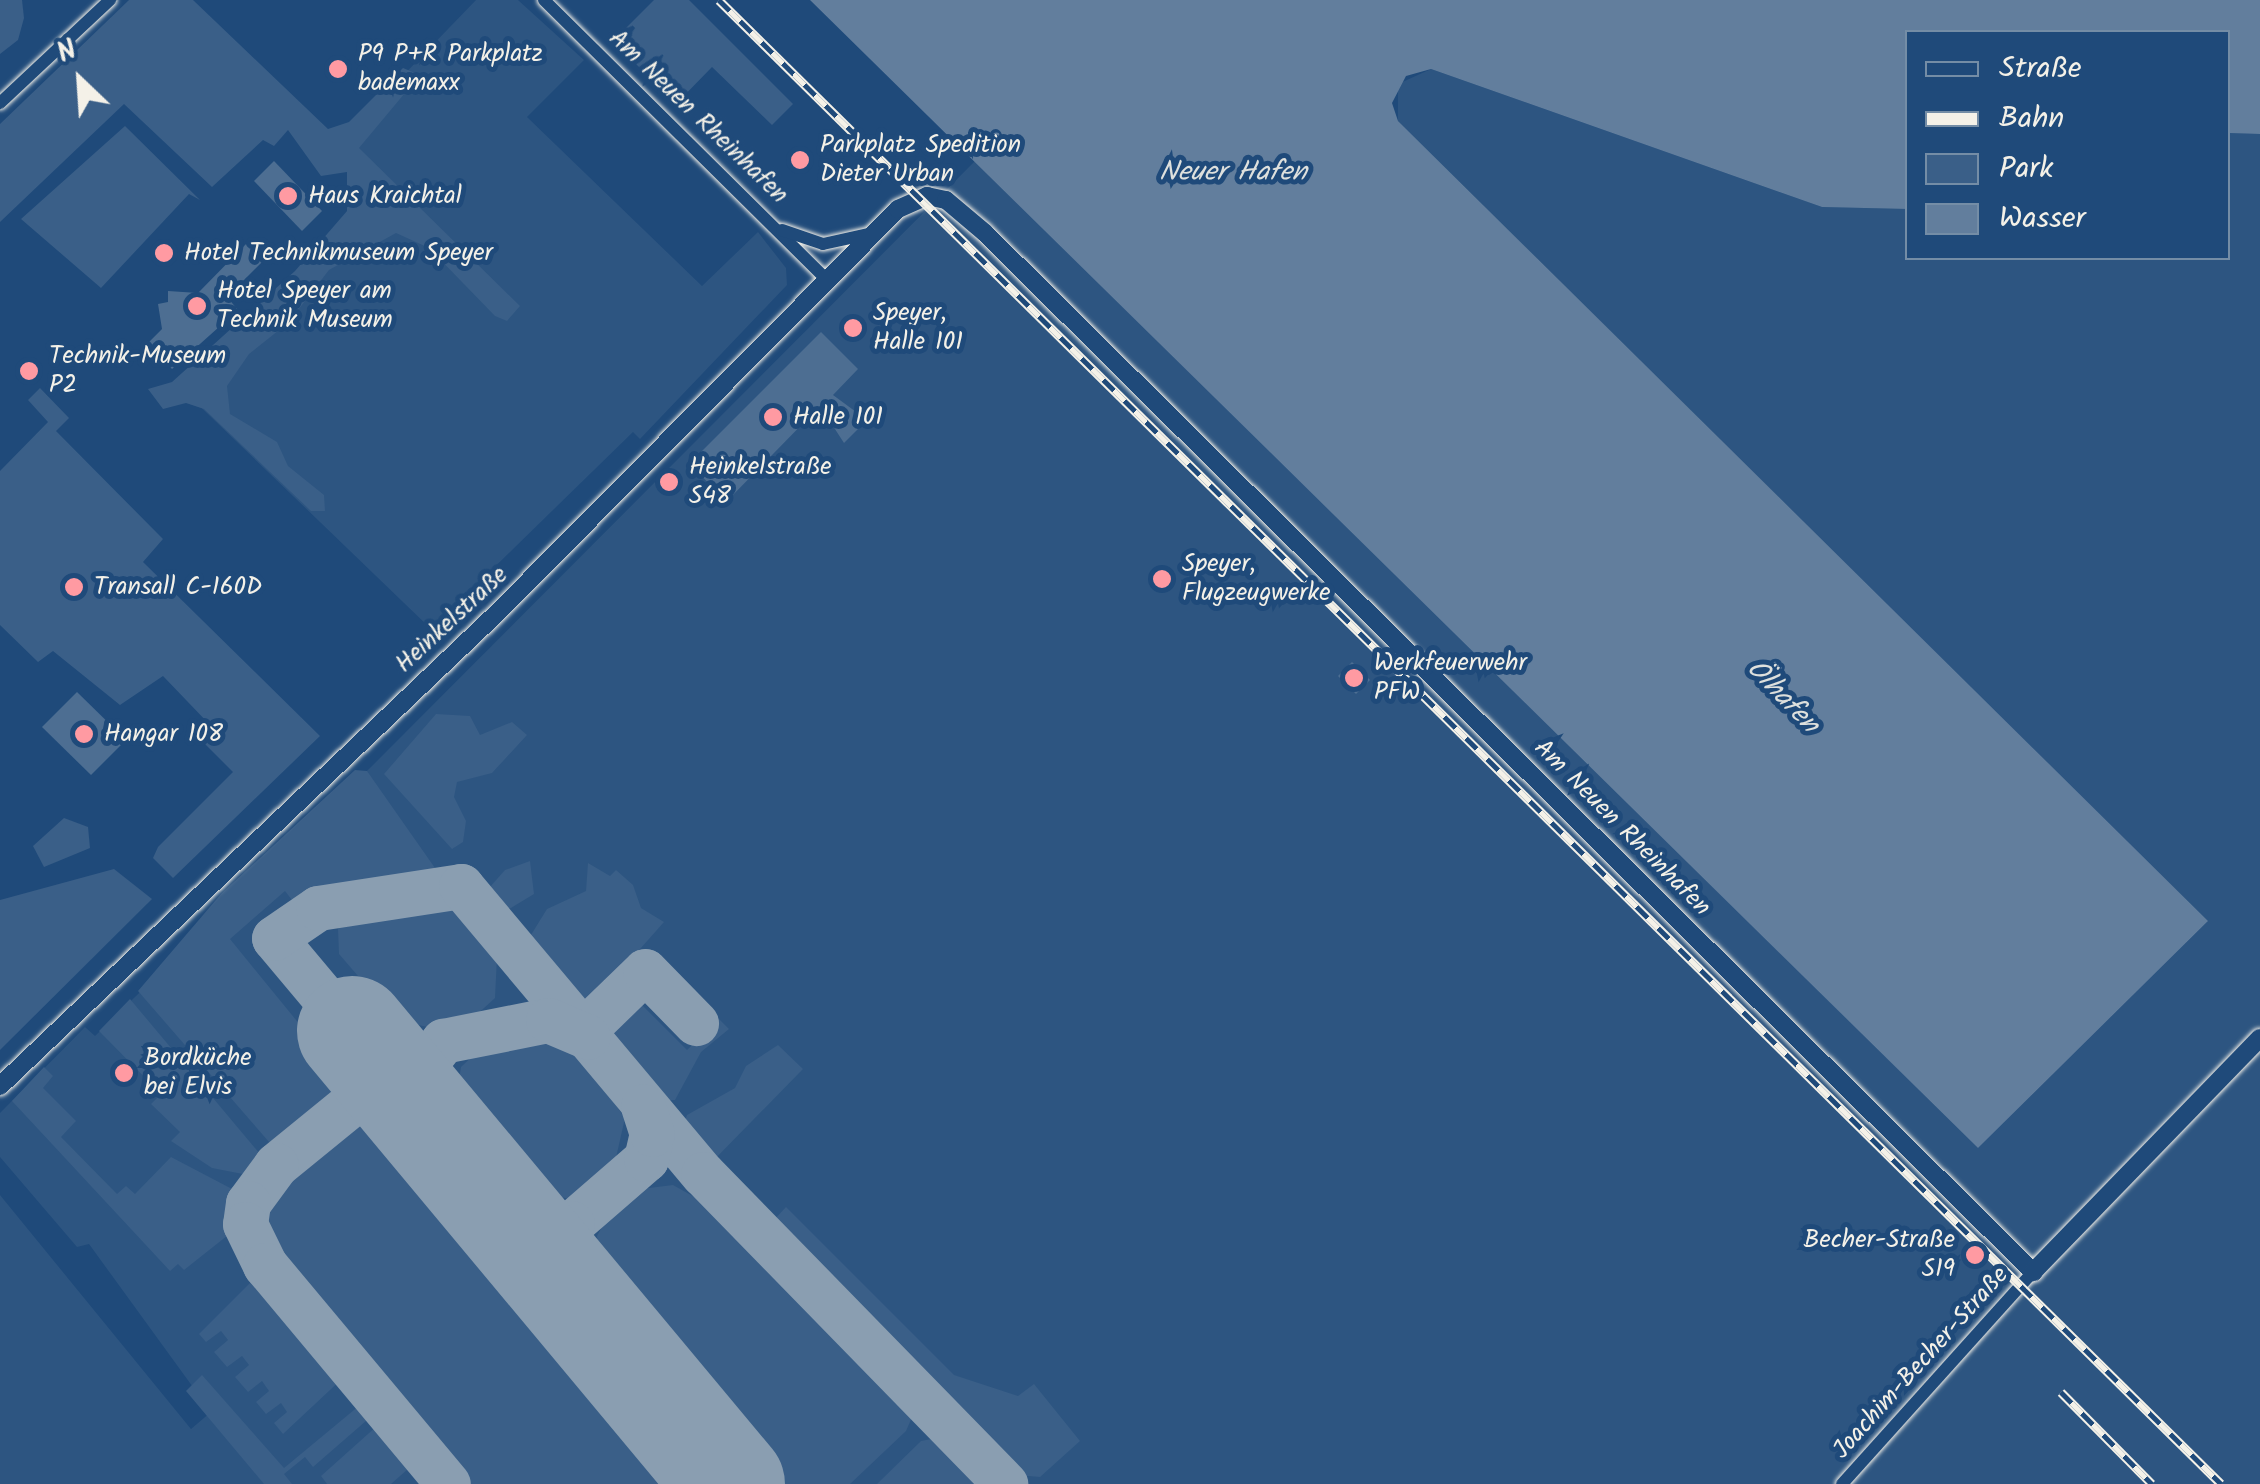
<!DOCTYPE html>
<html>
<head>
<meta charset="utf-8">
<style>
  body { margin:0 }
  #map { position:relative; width:2260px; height:1484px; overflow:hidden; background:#1f4a7a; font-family:Kalam,sans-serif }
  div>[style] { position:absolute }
  .built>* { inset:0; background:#2d5581 }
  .green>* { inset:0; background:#3a5f88 }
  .water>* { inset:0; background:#627e9d }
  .taxiway>* { height:45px; margin:-22.5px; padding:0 22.5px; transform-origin:22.5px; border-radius:22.5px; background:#8a9eb1 }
  .runway>* { height:110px; margin:-55px; padding:0 55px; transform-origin:55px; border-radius:55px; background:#8a9eb1 }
  .building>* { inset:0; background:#4d6e92 }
  .roads { filter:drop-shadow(0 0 2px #f4f1e8) drop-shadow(0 0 2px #f4f1e8) }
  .minor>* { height:12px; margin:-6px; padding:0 6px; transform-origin:6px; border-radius:6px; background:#1f4a7a }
  .tertiary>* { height:18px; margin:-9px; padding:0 9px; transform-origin:9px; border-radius:9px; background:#1f4a7a }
  .rail>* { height:9px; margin-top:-4.5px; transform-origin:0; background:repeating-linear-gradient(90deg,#1f4a7a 0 15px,#f4f1e8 0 30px); box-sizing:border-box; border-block:2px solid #f4f1e8 }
  .dots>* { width:28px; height:28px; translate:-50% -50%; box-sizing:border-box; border:5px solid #1f4a7a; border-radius:50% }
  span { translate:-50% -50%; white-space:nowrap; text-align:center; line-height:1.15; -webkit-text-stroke:10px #1f4a7a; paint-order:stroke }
  .poi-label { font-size:25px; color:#f4f1e8 }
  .left { translate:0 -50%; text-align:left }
  .right { translate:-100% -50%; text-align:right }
  .street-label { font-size:25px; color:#f4f1e8 }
  .water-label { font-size:28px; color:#dee0dd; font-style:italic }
  .legend { position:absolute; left:1905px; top:30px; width:325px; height:230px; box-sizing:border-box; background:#1f4a7a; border:2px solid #748da6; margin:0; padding:12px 18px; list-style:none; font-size:30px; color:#f4f1e8 }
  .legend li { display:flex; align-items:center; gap:20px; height:50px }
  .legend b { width:50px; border:2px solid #748da6 }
  .north { position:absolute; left:30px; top:30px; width:100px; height:100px; -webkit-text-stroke:8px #1f4a7a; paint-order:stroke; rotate:335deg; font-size:28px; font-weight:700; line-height:40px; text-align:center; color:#f4f1e8 }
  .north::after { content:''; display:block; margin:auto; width:35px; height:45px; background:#f4f1e8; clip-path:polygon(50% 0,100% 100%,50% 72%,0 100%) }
</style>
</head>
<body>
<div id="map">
  <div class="built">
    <div style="clip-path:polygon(476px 0,518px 0,584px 60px,527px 117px,702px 286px,758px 232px,786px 268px,787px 285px,640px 439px,633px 432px,431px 629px,183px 390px,381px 191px,335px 146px)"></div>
    <div style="clip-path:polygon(1431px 69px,1822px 207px,1907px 209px,1908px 258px,2228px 258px,2228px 133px,2260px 134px,2260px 1484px,0 1484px,0 1195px,191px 1429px,211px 1412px,89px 1244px,77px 1247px,0 1157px,0 1113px,85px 1027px,95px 1036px,371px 767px,976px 160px,1978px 1148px,2207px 922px,1398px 121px,1398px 84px)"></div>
  </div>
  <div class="green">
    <div style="clip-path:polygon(0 0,22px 0,24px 18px,18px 40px,0 54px)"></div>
    <div style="clip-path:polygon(129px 0,193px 0,328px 129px,349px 122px,403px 68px,420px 75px,359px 148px,520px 306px,507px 321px,495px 316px,429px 248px,396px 233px,329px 270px,288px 323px,249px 354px,227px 386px,230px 414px,277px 442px,288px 466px,324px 495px,325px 511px,311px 511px,204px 409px,186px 403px,163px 409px,148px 389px,172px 382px,295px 271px,347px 211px,347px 172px,321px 176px,288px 130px,274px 146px,263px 140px,212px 187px,124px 104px,0 222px,0 124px)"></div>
    <div style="clip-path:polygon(654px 0,689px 0,793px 104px,772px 125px,712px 67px,676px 104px,613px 41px)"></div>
    <div style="clip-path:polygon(125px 126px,200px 200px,189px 194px,101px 288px,21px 219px)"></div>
    <div style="clip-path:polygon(40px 388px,69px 418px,56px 431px,163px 539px,143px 562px,320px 736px,173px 878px,153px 858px,158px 847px,233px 772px,198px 737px,210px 725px,163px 676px,120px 705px,53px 651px,38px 662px,0 625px,0 471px,48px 422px,28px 400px)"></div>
    <div style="clip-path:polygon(436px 714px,470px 716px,480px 735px,512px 722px,527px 735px,492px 773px,457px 782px,454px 797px,466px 821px,463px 842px,452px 849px,384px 774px)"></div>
    <div style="clip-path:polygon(355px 770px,367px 771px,435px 868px,416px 881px,295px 904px,285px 891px,230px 939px,345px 1080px,336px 1105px,276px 1150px,138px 991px,221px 894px)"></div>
    <div style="clip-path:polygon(64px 818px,88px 827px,90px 848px,44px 867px,33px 846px)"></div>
    <div style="clip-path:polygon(530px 861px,534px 894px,501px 914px,489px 888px,505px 870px)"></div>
    <div style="clip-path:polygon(588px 863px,610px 876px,616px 870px,633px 885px,641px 908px,664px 922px,594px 1001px,569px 994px,526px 943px,547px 909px,586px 891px)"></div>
    <div style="clip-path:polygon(114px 869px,152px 899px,0 1050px,0 900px)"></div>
    <div style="clip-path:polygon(424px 901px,464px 913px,497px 957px,495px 998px,471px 1020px,432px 1028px,396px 1020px,339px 954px,338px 929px,349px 917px)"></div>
    <div style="clip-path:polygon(130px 999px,260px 1154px,253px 1176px,212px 1168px,171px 1141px,180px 1132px,151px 1104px,161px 1094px,99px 1031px)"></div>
    <div style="clip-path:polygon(642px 1005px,687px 1050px,719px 1019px,729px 1029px,701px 1052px,675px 1100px,656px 1101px,611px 1041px,617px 1018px)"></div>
    <div style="clip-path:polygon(542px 1041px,583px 1058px,625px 1118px,613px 1171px,570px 1199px,536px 1192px,457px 1093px,461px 1067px,479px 1050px)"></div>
    <div style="clip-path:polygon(778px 1045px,803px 1069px,711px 1163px,681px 1132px,687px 1115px,735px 1088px,746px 1066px)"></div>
    <div style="clip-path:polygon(44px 1067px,53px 1076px,43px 1088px,76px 1121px,61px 1137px,117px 1194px,126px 1186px,135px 1194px,171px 1157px,234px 1190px,237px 1228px,184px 1270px,178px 1264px,170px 1271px,12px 1101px)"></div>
    <div style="clip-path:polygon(366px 1113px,379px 1119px,683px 1484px,460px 1484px,258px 1232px,257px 1209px,273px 1184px)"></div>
    <div style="clip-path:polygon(673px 1185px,716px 1209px,907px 1400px,913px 1415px,906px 1431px,850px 1484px,780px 1484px,601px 1270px,597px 1236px,611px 1210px,641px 1189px)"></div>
    <div style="clip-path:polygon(786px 1207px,954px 1375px,1018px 1396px,1034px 1384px,1080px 1441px,1040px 1477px,1017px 1475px,771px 1223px)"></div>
    <div style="clip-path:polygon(260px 1273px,345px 1376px,283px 1434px,274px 1423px,287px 1412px,281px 1403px,266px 1414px,256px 1402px,269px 1391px,262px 1381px,248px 1392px,235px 1377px,249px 1365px,242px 1356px,227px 1367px,214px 1352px,228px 1340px,221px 1331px,206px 1342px,199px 1334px)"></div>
    <div style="clip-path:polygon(202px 1375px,284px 1468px,366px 1400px,374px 1414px,313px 1467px,305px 1457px,284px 1474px,292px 1484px,264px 1484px,186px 1391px)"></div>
    <div style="clip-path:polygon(378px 1425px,387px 1425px,417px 1461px,391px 1484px,327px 1484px,321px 1476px)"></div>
    <div style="clip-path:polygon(941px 1437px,981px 1484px,877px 1484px,921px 1441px)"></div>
  </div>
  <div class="water">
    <div style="clip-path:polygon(810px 0,2260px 0,2260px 134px,2228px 133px,2228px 32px,1908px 32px,1907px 209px,1822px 207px,1431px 69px,1406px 76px,1392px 103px,1398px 121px,2208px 921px,1978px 1148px)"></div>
  </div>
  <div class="taxiway">
    <div style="left:352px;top:1031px;width:121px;rotate:-130deg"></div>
    <div style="left:274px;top:938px;width:53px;rotate:-34.3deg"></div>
    <div style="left:318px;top:908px;width:145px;rotate:-8.7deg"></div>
    <div style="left:461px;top:886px;width:376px;rotate:50deg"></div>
    <div style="left:703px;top:1174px;width:433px;rotate:45.7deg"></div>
    <div style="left:583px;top:1031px;width:86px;rotate:-44.1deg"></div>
    <div style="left:645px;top:971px;width:73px;rotate:45.6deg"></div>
    <div style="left:413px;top:1103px;width:28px;rotate:-148deg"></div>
    <div style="left:389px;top:1088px;width:27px;rotate:167deg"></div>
    <div style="left:363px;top:1094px;width:112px;rotate:140.8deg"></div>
    <div style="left:276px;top:1165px;width:47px;rotate:126.4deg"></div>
    <div style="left:248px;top:1203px;width:21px;rotate:98deg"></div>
    <div style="left:245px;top:1224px;width:46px;rotate:64deg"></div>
    <div style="left:265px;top:1265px;width:285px;rotate:50.1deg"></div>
    <div style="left:426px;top:1120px;width:48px;rotate:-99.7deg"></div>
    <div style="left:418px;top:1073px;width:41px;rotate:-52deg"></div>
    <div style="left:443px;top:1041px;width:107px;rotate:-11.3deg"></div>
    <div style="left:548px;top:1020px;width:43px;rotate:23deg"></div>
    <div style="left:502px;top:1211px;width:42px;rotate:26.6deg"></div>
    <div style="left:540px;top:1230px;width:33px;rotate:-12deg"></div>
    <div style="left:572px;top:1223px;width:98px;rotate:-40.9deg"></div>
    <div style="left:646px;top:1159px;width:26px;rotate:-77deg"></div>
    <div style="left:652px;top:1134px;width:29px;rotate:-108deg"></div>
    <div style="left:566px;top:1287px;width:34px;rotate:-100deg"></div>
    <div style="left:560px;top:1254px;width:33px;rotate:-69deg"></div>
  </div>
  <div class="runway">
    <div style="left:352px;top:1031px;width:590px;rotate:50.16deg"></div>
  </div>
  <div class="building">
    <div style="clip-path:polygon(274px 161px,322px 211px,302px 231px,254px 181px)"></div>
    <div style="clip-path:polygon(247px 243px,264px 260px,227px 297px,238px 310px,172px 369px,148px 343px,162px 329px,158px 304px,168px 302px,168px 291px,198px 293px)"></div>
    <div style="clip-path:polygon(821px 332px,858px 369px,833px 395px,867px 420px,844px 443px,820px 406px,727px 501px,689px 464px)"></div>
    <div style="clip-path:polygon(1352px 662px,1370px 680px,1356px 694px,1338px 676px)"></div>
    <div style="clip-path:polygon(77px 692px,126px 740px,91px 775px,42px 727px)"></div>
  </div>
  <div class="roads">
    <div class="minor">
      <div style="left:544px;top:0;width:400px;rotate:44.7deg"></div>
      <div style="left:0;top:103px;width:151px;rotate:-43.1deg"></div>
      <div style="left:782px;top:230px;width:43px;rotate:18.9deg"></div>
      <div style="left:823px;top:244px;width:46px;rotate:-12.5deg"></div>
      <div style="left:1842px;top:1484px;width:285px;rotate:-48deg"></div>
    </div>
    <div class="tertiary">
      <div style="left:0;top:1086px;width:683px;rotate:-43.58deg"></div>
      <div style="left:495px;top:615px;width:572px;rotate:-45.21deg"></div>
      <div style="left:898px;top:209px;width:32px;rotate:-24deg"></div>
      <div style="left:927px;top:196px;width:19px;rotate:12deg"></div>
      <div style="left:946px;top:200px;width:51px;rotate:40.2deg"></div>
      <div style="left:985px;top:233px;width:1476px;rotate:44.75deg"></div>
      <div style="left:2033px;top:1272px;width:326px;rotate:-45.9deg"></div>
    </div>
  </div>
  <div class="rail">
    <div style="left:719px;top:0;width:2111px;rotate:44.65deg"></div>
    <div style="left:2061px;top:1392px;width:129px;rotate:45.3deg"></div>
  </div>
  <div class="dots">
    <div style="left:338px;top:69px;background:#ff9aa2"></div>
    <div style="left:800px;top:160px;background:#ff9aa2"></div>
    <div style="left:288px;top:196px;background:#ff9aa2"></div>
    <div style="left:164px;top:253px;background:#ff9aa2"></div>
    <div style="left:197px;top:306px;background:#ff9aa2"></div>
    <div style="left:853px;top:328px;background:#ff9aa2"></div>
    <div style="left:29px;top:371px;background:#ff9aa2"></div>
    <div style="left:773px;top:417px;background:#ff9aa2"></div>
    <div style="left:669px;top:482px;background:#ff9aa2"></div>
    <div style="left:1162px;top:579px;background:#ff9aa2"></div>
    <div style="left:74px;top:587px;background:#ff9aa2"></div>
    <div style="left:1354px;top:678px;background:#ff9aa2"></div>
    <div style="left:84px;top:734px;background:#ff9aa2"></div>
    <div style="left:124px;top:1073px;background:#ff9aa2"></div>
    <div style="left:1975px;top:1255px;background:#ff9aa2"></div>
  </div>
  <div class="poi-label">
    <span class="left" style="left:358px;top:69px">P9 P+R Parkplatz<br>bademaxx</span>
    <span class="left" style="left:820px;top:160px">Parkplatz Spedition<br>Dieter Urban</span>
    <span class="left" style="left:308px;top:196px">Haus Kraichtal</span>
    <span class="left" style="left:184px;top:253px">Hotel Technikmuseum Speyer</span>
    <span class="left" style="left:217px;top:306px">Hotel Speyer am<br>Technik Museum</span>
    <span class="left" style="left:873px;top:328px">Speyer,<br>Halle 101</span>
    <span class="left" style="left:49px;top:371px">Technik-Museum<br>P2</span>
    <span class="left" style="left:793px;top:417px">Halle 101</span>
    <span class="left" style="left:689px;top:482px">Heinkelstraße<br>S48</span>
    <span class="left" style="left:1182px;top:579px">Speyer,<br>Flugzeugwerke</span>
    <span class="left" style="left:94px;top:587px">Transall C-160D</span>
    <span class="left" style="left:1374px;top:678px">Werkfeuerwehr<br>PFW</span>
    <span class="left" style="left:104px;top:734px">Hangar 108</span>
    <span class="left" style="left:144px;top:1073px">Bordküche<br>bei Elvis</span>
    <span class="right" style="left:1955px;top:1255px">Becher-Straße<br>S19</span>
  </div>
  <div class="street-label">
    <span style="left:698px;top:117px;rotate:44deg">Am Neuen Rheinhafen</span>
    <span style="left:452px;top:620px;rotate:-43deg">Heinkelstraße</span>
    <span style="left:1622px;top:828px;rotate:45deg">Am Neuen Rheinhafen</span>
    <span style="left:1921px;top:1363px;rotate:-48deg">Joachim-Becher-Straße</span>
  </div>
  <div class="water-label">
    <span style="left:1233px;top:173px">Neuer Hafen</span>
    <span style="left:1782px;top:697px;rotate:46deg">Ölhafen</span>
  </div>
  <ul class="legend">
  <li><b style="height:12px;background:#1f4a7a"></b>Straße</li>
  <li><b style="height:12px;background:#f4f1e8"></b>Bahn</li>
  <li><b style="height:28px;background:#3a5f88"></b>Park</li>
  <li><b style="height:28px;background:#627e9d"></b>Wasser</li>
  </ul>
  <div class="north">N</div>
</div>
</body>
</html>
